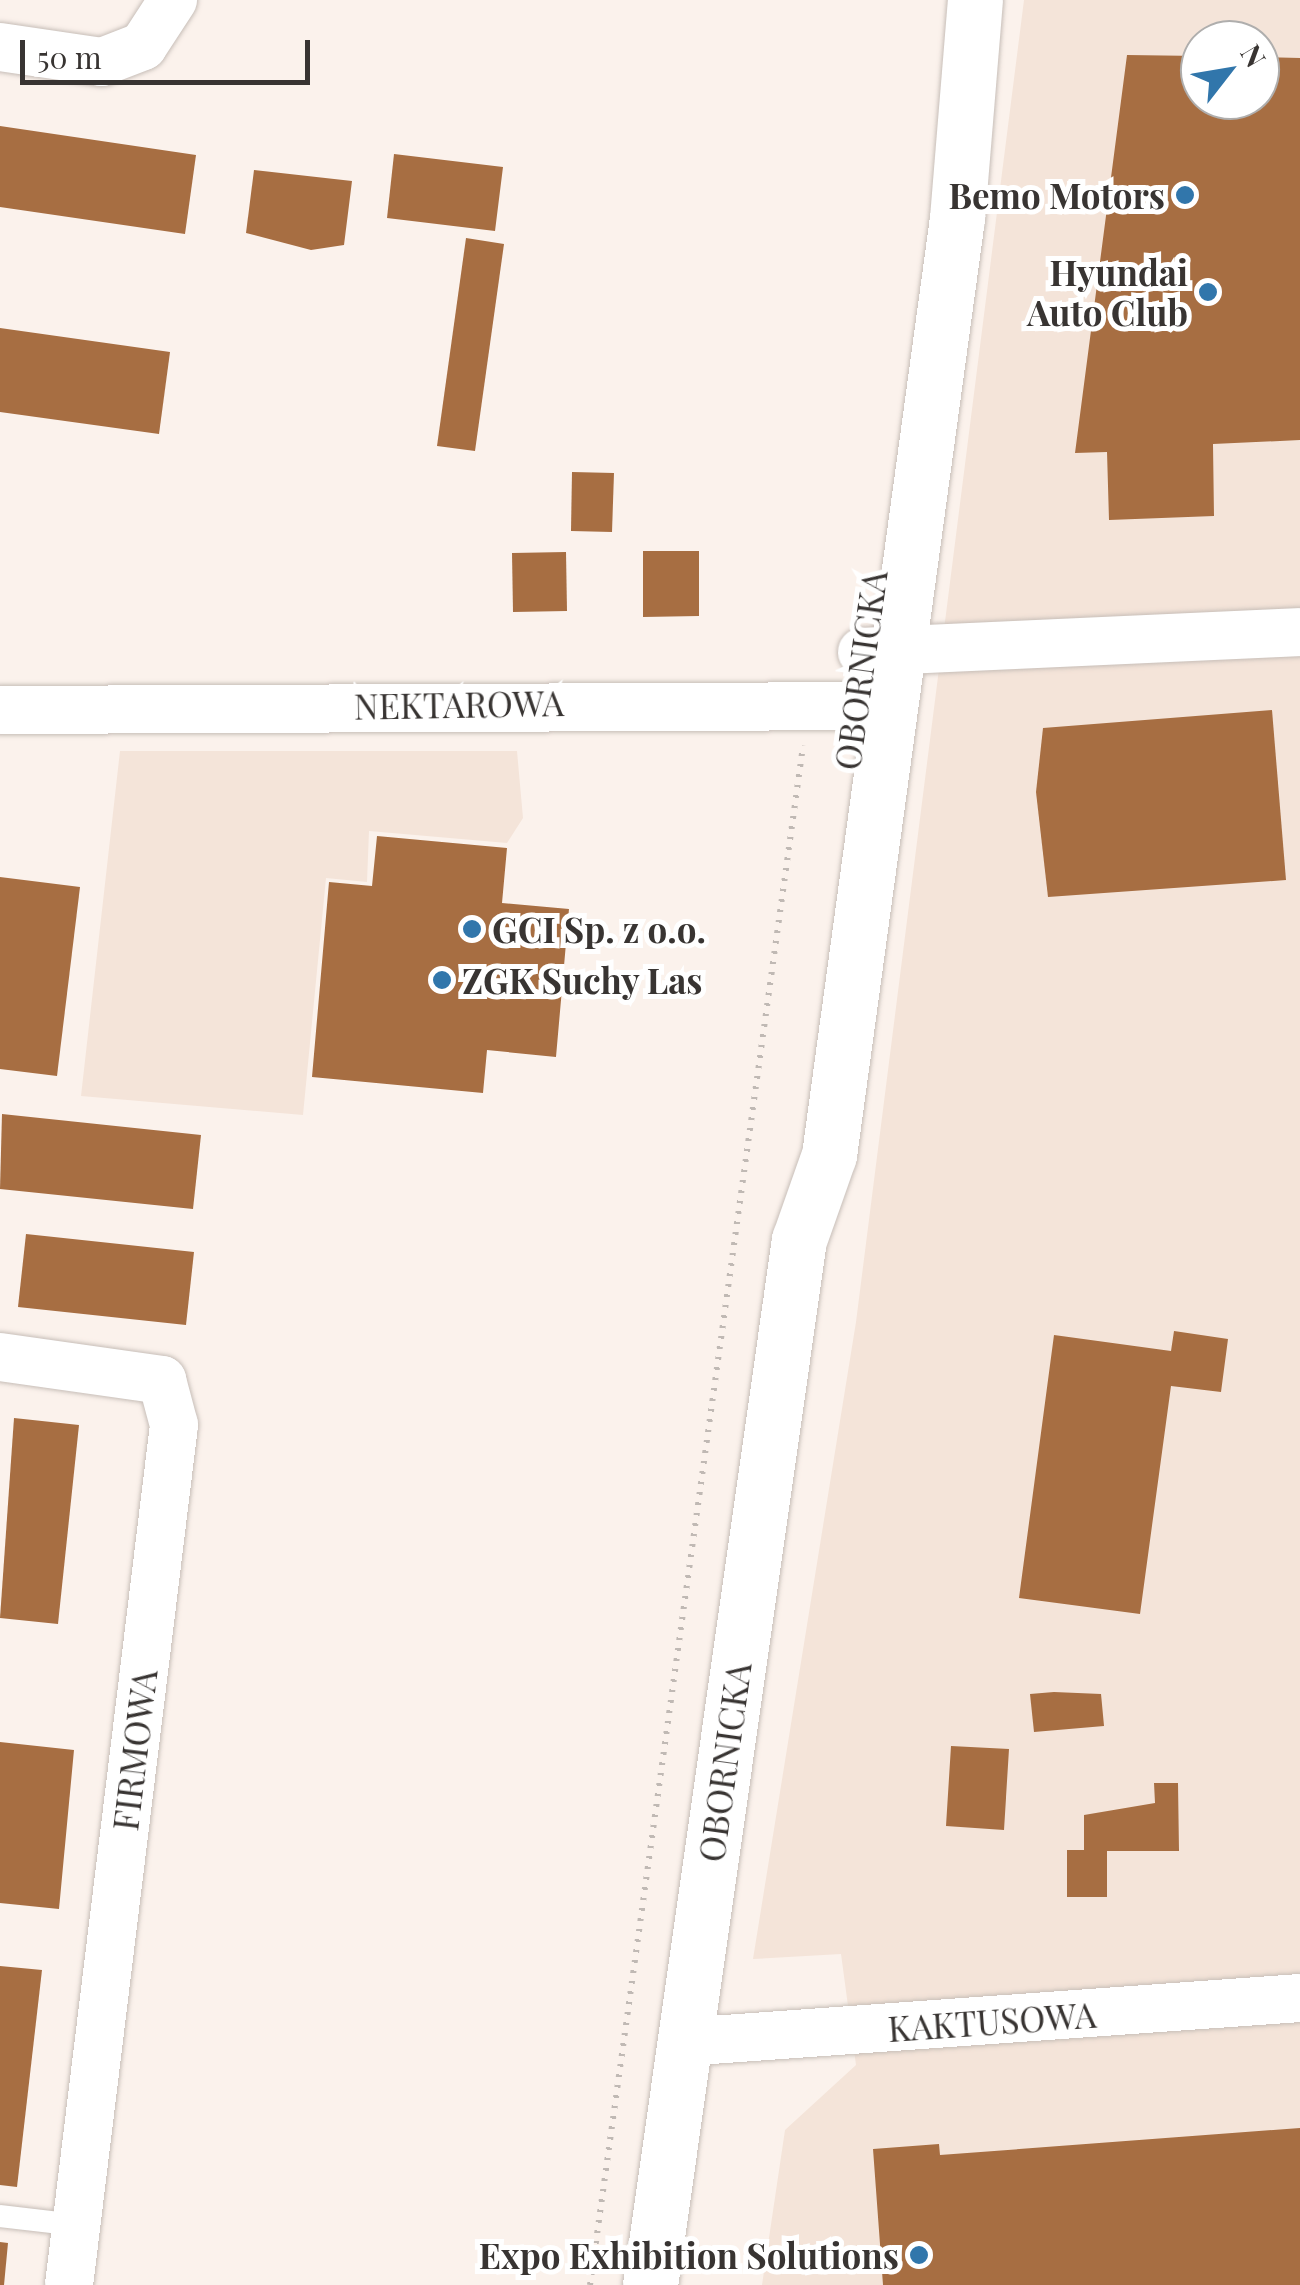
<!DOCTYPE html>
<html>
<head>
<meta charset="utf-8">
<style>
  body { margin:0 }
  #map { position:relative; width:1300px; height:2285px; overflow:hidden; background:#fbf2ec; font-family:"Playfair Display",serif }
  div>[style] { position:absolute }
  .built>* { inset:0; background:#f4e4d9 }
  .building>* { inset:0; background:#a76e42 }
  .path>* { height:6px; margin-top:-3px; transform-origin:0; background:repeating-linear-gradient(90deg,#c0b9b4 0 2.5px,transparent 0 10.5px) }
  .roads { filter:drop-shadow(0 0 2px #c7beb8) drop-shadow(0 0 2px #c7beb8) }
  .lane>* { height:22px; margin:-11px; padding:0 11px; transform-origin:11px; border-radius:11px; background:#fff }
  .street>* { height:48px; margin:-24px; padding:0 24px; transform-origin:24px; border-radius:24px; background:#fff }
  .secondary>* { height:55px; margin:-27.5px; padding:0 27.5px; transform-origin:27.5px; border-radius:27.5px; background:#fff }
  .dots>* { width:28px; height:28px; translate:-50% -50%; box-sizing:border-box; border:5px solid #fff; border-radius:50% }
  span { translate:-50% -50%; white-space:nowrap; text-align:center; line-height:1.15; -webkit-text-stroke:10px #fff; paint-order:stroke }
  .poi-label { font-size:35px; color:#383432; font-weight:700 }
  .right { translate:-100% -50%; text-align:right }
  .left { translate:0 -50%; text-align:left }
  .street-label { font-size:35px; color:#383432 }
  .north { position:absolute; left:1180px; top:20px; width:100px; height:100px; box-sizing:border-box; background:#fff; border:2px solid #afaead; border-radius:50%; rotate:59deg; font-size:28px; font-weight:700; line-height:40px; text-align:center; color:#383432 }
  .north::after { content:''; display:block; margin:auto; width:35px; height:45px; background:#3176ab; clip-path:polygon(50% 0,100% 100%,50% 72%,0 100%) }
  .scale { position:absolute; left:20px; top:40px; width:290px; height:45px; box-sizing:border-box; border:5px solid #383432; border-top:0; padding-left:12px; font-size:30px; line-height:35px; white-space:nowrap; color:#383432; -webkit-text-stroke:8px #fff; paint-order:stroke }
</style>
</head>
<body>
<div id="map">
  <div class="built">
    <div style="clip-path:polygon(evenodd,1024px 0,1300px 0,1300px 2285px,762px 2285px,785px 2130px,856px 2065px,841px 1954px,753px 1959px,856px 1322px,1024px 0,1200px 40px,1260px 40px,1260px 100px,1200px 100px,1200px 40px)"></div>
    <div style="clip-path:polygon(120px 751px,517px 751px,523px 818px,507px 843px,369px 831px,367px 882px,326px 878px,303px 1115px,81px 1096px)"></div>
  </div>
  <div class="building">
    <div style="clip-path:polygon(1127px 55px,1200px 56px,1200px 100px,1260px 100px,1260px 57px,1300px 58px,1300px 440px,1213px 444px,1214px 516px,1109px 520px,1107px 452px,1075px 453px)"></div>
    <div style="clip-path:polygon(0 126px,196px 155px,185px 234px,0 207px)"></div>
    <div style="clip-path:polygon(394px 154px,503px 167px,495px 231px,387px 218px)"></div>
    <div style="clip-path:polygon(254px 170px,352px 181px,344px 245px,311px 250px,246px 233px)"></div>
    <div style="clip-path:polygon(466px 238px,504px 244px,475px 451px,437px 446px)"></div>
    <div style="clip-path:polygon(0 328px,170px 352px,159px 434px,0 412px)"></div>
    <div style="clip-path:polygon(572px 472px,614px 473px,612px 532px,571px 531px)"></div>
    <div style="clip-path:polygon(643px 551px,699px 551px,699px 616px,643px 617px)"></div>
    <div style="clip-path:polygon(566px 552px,567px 611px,513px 612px,512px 553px)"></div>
    <div style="clip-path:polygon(1272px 710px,1286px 880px,1048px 897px,1036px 792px,1043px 728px)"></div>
    <div style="clip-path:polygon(377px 836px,507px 848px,502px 903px,569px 909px,556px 1057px,487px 1050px,483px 1093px,312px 1077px,329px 882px,372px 886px)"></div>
    <div style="clip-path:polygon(0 877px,80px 887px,57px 1076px,0 1069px)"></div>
    <div style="clip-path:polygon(2px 1114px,201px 1135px,193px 1209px,0 1189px)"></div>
    <div style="clip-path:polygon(26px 1234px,194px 1252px,186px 1325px,18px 1307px)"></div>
    <div style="clip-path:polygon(1174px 1331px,1228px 1339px,1221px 1392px,1171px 1386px,1140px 1614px,1019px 1598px,1054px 1335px,1171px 1351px)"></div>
    <div style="clip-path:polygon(14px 1418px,79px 1425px,58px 1624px,0 1618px)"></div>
    <div style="clip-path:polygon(1054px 1692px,1101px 1694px,1104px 1726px,1034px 1732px,1030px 1694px)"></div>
    <div style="clip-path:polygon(0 1742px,74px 1750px,59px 1909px,0 1903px)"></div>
    <div style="clip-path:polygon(951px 1746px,1009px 1749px,1004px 1830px,946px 1826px)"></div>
    <div style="clip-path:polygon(1154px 1783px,1178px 1783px,1179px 1851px,1107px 1851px,1107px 1897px,1067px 1897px,1067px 1850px,1084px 1850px,1084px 1815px,1155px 1803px)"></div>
    <div style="clip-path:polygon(0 1966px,42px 1970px,17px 2187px,0 2185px)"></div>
    <div style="clip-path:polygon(1300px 2128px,1300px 2285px,883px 2285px,873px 2149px,939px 2144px,940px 2155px)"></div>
    <div style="clip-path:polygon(0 2242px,8px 2243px,4px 2285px,0 2285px)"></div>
  </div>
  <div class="path">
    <div style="left:590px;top:2285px;width:1554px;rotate:-82.12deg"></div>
  </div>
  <div class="roads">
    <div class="lane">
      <div style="left:0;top:2216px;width:78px;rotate:6.7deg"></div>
    </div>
    <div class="street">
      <div style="left:0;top:47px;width:103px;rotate:8.4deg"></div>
      <div style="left:102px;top:62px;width:44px;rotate:-21.3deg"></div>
      <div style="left:143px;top:46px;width:55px;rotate:-56.9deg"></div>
      <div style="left:862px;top:652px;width:438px;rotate:-2.6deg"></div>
      <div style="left:0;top:710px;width:892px;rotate:-0.26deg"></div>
      <div style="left:0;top:1357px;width:164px;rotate:8.1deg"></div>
      <div style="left:162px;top:1380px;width:47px;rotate:75.1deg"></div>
      <div style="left:174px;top:1425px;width:866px;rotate:96.96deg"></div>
      <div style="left:683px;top:2042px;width:619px;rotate:-4.08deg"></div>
    </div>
    <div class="secondary">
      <div style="left:650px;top:2285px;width:1056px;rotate:-81.89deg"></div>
      <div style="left:799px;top:1240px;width:90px;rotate:-70.6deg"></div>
      <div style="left:829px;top:1155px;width:946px;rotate:-82.22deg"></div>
      <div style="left:957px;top:218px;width:219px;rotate:-85.3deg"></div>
    </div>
  </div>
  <div class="dots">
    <div style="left:1185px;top:195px;background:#3176ab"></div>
    <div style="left:1208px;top:292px;background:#3176ab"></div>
    <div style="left:472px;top:929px;background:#3176ab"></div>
    <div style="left:442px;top:980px;background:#3176ab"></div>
    <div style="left:919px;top:2255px;background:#3176ab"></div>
  </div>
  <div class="poi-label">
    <span class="right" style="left:1165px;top:195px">Bemo Motors</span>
    <span class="right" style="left:1188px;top:292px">Hyundai<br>Auto Club</span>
    <span class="left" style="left:492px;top:929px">GCI Sp. z o.o.</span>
    <span class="left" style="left:462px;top:980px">ZGK Suchy Las</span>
    <span class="right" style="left:899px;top:2255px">Expo Exhibition Solutions</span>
  </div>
  <div class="street-label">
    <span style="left:860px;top:670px;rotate:-82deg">OBORNICKA</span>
    <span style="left:459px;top:704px;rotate:-1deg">NEKTAROWA</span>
    <span style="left:134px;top:1750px;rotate:-83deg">FIRMOWA</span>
    <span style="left:724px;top:1762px;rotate:-82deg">OBORNICKA</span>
    <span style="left:992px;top:2021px;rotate:-4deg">KAKTUSOWA</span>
  </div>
  <div class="north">N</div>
  <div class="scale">50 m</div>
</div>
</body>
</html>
